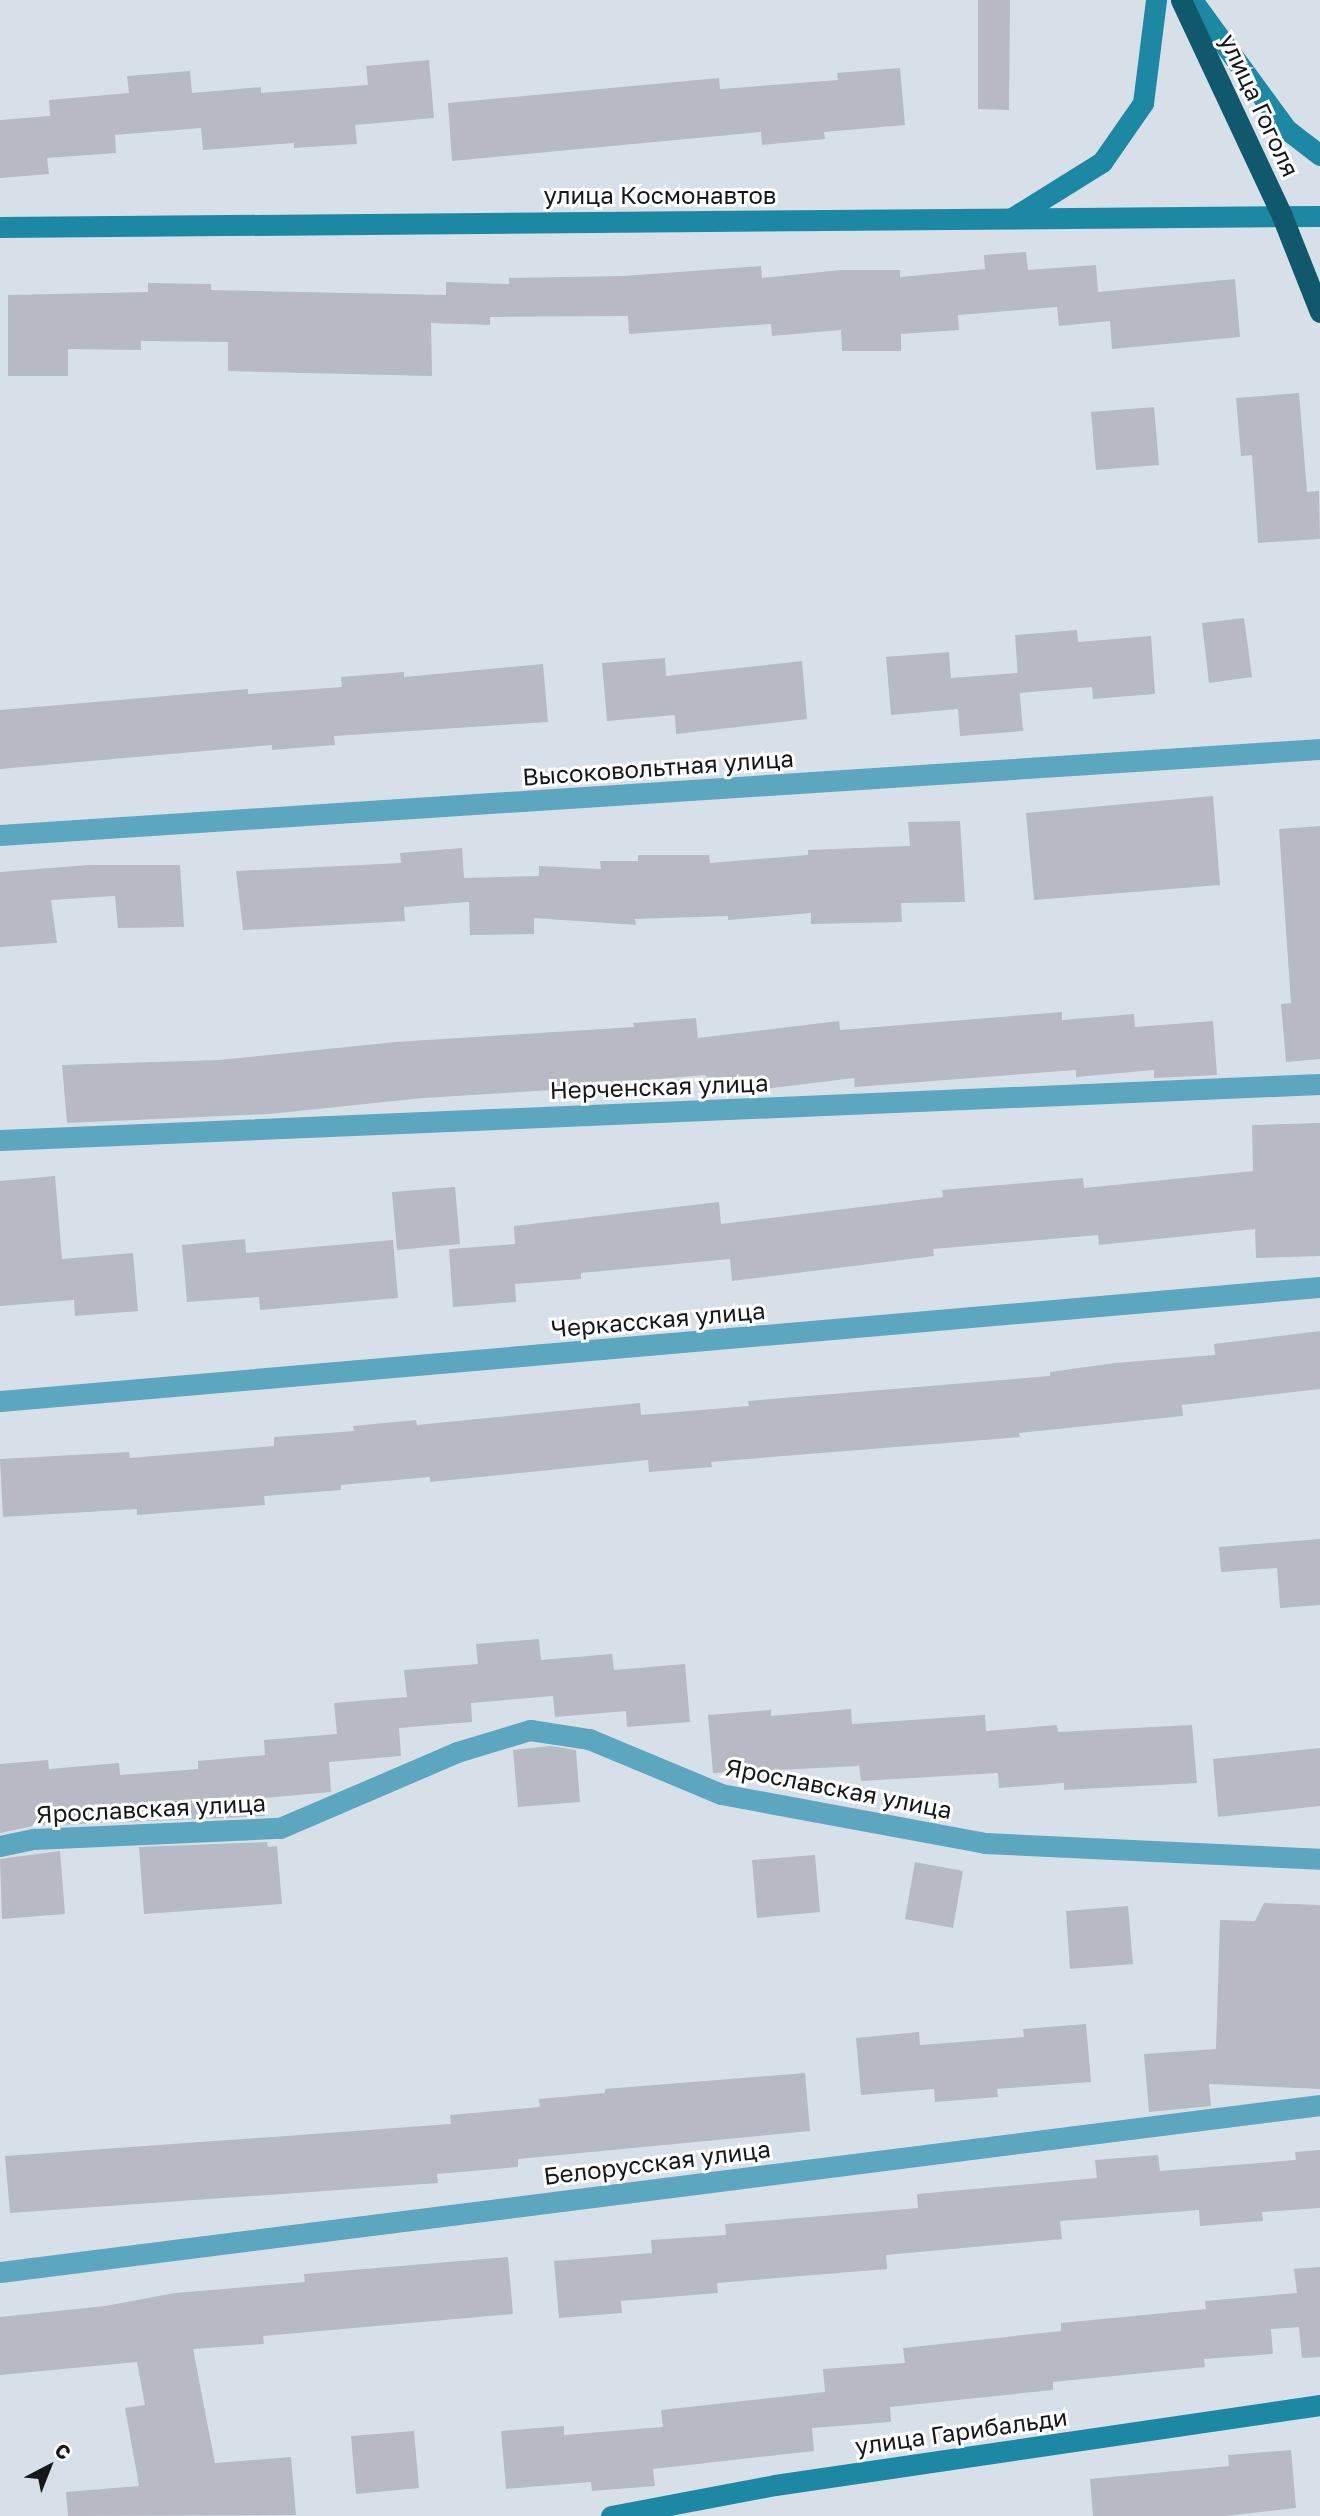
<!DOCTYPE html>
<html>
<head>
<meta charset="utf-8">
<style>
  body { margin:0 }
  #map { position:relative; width:1320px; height:2516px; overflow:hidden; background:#d7e0e8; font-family:"Golos Text",sans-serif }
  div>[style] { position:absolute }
  .building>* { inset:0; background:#b7b9c4 }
  .street>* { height:21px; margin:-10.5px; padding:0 10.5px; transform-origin:10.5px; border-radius:10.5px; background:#5ca7bf }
  .secondary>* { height:21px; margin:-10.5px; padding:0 10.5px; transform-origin:10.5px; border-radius:10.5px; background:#1c88a4 }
  .highway>* { height:21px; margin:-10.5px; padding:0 10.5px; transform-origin:10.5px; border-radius:10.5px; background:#10596c }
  span { translate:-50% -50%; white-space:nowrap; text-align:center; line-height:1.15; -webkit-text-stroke:6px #fff; paint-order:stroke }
  .street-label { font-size:24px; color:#15181b }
  .north { position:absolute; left:14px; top:2432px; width:70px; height:70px; -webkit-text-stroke:5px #fff; paint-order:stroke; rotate:42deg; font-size:19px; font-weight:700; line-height:28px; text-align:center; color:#15181b }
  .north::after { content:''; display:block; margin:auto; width:24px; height:32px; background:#15181b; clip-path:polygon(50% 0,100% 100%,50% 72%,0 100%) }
</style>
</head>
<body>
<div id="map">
  <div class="building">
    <div style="clip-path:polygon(978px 0,1010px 0,1009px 110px,978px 109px)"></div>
    <div style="clip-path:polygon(429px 60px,434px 118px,355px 125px,357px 144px,294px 148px,294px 143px,203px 150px,201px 128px,115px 135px,116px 153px,47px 158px,49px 174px,0 178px,0 120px,50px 116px,49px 100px,129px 93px,127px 76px,190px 71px,192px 93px,261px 87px,261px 93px,368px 85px,366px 66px)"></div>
    <div style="clip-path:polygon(900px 68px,905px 125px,824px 132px,825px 139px,762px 145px,761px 132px,452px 161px,448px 103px,719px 78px,720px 89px,838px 80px,837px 73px)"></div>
    <div style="clip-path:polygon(1026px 252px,1028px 270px,1096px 265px,1098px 292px,1235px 279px,1240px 337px,1112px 349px,1110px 321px,1059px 326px,1057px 307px,958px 315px,959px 330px,901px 334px,901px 351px,842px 351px,841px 330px,772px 336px,771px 324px,629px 334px,628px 316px,490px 317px,490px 325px,431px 323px,432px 376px,228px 371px,228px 342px,141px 341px,141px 350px,68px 349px,68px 376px,8px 376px,8px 295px,148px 292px,148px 283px,211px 284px,211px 290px,446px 295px,446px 282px,509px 284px,509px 278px,623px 276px,761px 266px,762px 278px,841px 270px,900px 270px,900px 277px,985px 269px,984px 255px)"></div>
    <div style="clip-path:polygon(1299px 393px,1307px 492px,1319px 491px,1320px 539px,1258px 543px,1252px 455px,1241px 456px,1236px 398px)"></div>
    <div style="clip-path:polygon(1154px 407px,1159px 465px,1096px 470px,1091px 412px)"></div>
    <div style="clip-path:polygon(1244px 618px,1252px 677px,1209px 683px,1202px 623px)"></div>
    <div style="clip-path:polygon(1077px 630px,1078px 642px,1151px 636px,1155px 694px,1093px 699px,1092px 687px,1019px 693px,1015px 635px)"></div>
    <div style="clip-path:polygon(949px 652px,951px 678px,1018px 673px,1023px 731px,960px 736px,958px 709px,891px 715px,886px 657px)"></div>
    <div style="clip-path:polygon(665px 658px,666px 676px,802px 661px,807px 719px,676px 734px,675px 715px,607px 721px,602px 663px)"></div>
    <div style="clip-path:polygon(543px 664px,548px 722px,334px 736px,335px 745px,272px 750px,272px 745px,0 769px,0 710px,248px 689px,248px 694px,342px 687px,341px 677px,404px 672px,404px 677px)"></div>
    <div style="clip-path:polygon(1213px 796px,1220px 885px,1034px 900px,1026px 813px)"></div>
    <div style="clip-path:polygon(960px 821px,965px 902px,901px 903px,902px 922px,811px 924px,811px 913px,728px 920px,728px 916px,635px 919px,636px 925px,534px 918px,534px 934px,470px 935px,469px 902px,404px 907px,405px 921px,243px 930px,236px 871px,401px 863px,400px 853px,462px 848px,464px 878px,539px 876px,539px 866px,601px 869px,600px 861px,638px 861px,638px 855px,709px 855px,710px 863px,808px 855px,808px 850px,910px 846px,908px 822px)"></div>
    <div style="clip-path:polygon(1320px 826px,1320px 1059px,1286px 1062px,1281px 1004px,1291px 1003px,1279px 829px)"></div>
    <div style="clip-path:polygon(89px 865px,180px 865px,184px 927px,118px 928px,115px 896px,51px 900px,57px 943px,0 947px,0 872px)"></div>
    <div style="clip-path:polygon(1062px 1012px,1062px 1020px,1134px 1014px,1135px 1027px,1213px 1021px,1217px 1075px,1154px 1078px,1154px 1070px,1076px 1077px,1076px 1070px,855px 1087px,854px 1078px,707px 1096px,706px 1075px,634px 1081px,635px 1085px,423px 1098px,269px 1114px,67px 1123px,62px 1065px,219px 1060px,396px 1042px,634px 1027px,633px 1023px,696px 1018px,698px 1038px,839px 1021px,840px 1030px)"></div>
    <div style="clip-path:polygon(1320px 1123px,1320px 1256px,1256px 1258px,1255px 1229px,1099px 1245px,1098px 1235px,933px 1249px,934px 1256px,732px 1281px,730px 1259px,581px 1273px,581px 1279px,515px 1284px,516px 1302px,453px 1307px,449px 1249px,515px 1244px,514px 1226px,719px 1202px,721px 1224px,943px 1197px,942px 1190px,1083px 1178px,1084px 1188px,1253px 1171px,1252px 1125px)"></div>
    <div style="clip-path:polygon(55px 1176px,62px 1259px,133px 1253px,138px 1311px,75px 1316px,74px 1300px,0 1306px,0 1181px)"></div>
    <div style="clip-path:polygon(455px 1187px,460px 1244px,397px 1250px,392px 1192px)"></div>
    <div style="clip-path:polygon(245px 1239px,246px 1253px,393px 1240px,398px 1298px,260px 1310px,259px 1297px,187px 1302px,182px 1245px)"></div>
    <div style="clip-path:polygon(1320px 1331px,1320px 1389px,1182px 1405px,1183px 1416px,1019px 1433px,1020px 1437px,711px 1462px,712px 1467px,649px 1472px,648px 1460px,430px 1482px,430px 1477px,341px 1485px,341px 1490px,264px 1496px,265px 1505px,137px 1515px,137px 1509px,3px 1517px,0 1459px,129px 1452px,130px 1458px,274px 1446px,274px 1437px,354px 1431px,353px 1426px,416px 1420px,417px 1425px,640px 1403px,641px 1415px,749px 1406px,748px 1401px,1050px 1376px,1050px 1372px,1115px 1363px,1215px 1355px,1214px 1344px)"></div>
    <div style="clip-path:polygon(1320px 1539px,1320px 1605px,1280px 1608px,1277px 1568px,1221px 1572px,1219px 1547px)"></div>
    <div style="clip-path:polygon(539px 1639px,541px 1660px,612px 1654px,614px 1670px,685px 1664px,690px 1722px,627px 1727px,626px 1711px,555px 1717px,553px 1696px,471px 1703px,472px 1722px,399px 1728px,401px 1756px,329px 1762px,331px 1792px,264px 1798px,265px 1816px,33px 1826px,0 1833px,0 1764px,48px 1760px,49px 1769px,119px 1763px,120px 1775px,198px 1769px,198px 1761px,265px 1755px,264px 1740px,337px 1734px,334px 1703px,407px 1697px,404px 1670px,478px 1664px,476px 1644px)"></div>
    <div style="clip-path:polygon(851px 1709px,852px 1724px,985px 1715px,986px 1731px,1057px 1725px,1058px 1732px,1192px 1725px,1197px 1783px,1064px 1790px,1064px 1783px,999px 1788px,998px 1773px,861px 1781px,859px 1766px,713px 1773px,708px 1715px,771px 1710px,771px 1716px)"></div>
    <div style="clip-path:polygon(550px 1746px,576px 1750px,580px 1802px,518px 1807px,513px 1750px)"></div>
    <div style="clip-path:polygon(1320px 1748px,1320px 1806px,1218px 1817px,1213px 1759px)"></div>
    <div style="clip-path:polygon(267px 1842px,268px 1847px,277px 1846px,282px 1904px,144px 1914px,139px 1847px)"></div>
    <div style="clip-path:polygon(60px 1851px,65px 1914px,2px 1919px,0 1859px)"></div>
    <div style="clip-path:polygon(815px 1855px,820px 1912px,757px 1918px,752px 1860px)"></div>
    <div style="clip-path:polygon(915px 1862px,963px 1871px,953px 1928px,905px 1919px)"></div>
    <div style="clip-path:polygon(1264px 1903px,1320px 1905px,1320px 2089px,1209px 2084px,1211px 2106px,1149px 2112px,1144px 2054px,1216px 2049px,1220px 1920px,1255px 1921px)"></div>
    <div style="clip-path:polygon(1128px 1906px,1133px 1964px,1070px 1969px,1066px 1911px)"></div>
    <div style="clip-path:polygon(1086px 2024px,1091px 2082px,997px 2089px,998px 2097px,935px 2102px,934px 2089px,861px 2095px,856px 2038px,919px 2032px,920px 2045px,1024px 2037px,1023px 2029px)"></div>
    <div style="clip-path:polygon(805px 2073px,810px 2131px,518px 2159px,518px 2167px,437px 2174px,438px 2183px,10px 2213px,5px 2156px,451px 2124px,450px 2115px,540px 2107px,539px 2099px,605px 2093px,605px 2089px)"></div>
    <div style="clip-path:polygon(1320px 2150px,1320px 2208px,1262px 2212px,1263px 2221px,1200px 2226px,1199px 2210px,1060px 2221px,1062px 2239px,886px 2255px,887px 2269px,717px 2283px,718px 2293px,621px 2301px,622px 2313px,559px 2318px,554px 2261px,652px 2253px,651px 2240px,726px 2235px,725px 2224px,918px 2208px,917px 2194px,1097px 2178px,1095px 2160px,1158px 2155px,1160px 2171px,1296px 2160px,1295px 2152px)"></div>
    <div style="clip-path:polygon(508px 2257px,513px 2314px,263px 2336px,264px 2344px,193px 2349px,215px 2463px,291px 2457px,296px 2515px,68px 2516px,66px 2492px,139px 2486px,125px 2408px,145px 2405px,137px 2362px,0 2375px,0 2317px,105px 2306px,175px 2293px,305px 2282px,304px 2274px)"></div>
    <div style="clip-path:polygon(1320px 2267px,1320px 2357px,1302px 2358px,1299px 2327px,1271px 2329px,1273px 2354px,1204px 2359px,1205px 2367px,1053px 2382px,1053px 2390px,890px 2407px,891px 2422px,812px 2428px,814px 2451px,653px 2469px,655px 2486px,592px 2491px,591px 2482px,506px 2489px,501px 2431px,564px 2426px,564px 2435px,663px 2427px,661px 2410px,825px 2392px,823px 2369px,905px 2363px,903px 2348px,1061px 2331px,1061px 2323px,1206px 2309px,1205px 2301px,1297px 2293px,1294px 2269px)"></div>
    <div style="clip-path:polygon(414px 2431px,419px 2488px,356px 2494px,351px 2436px)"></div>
    <div style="clip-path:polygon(1291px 2450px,1296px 2508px,1225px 2516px,1093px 2516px,1090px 2479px,1229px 2466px,1228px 2455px)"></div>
  </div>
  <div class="street">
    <div style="left:0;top:835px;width:1323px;rotate:-3.73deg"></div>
    <div style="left:0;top:1140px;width:1321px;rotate:-2.43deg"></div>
    <div style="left:0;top:1401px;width:1325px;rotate:-4.94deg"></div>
    <div style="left:0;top:1846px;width:35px;rotate:-12deg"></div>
    <div style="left:34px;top:1839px;width:246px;rotate:-2.6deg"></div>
    <div style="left:280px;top:1828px;width:193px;rotate:-23.2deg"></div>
    <div style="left:457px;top:1752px;width:76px;rotate:-16.8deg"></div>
    <div style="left:530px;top:1730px;width:60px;rotate:8.7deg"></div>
    <div style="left:589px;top:1739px;width:143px;rotate:22.6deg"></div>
    <div style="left:721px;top:1794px;width:269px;rotate:10.5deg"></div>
    <div style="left:985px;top:1843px;width:335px;rotate:2.7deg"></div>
    <div style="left:0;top:2272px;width:1331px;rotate:-7.21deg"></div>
  </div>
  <div class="secondary">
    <div style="left:1192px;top:0;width:160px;rotate:53.9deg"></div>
    <div style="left:1286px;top:129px;width:43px;rotate:37.4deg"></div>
    <div style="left:1012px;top:218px;width:106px;rotate:-31.9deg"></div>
    <div style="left:1102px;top:162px;width:72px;rotate:-55.2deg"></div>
    <div style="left:1143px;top:103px;width:104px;rotate:-82.8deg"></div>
    <div style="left:0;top:227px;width:1320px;rotate:-0.48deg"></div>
    <div style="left:611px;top:2516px;width:167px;rotate:-10.7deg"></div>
    <div style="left:775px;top:2485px;width:551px;rotate:-8.35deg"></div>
  </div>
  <div class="highway">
    <div style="left:1181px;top:0;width:238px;rotate:64.9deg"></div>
    <div style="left:1282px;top:216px;width:103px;rotate:68.4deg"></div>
  </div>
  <div class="street-label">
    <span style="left:1260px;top:105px;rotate:65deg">улица Гоголя</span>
    <span style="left:660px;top:195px">улица Космонавтов</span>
    <span style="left:658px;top:767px;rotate:-4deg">Высоковольтная улица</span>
    <span style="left:659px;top:1086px;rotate:-2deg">Нерченская улица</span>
    <span style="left:658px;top:1319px;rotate:-5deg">Черкасская улица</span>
    <span style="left:839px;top:1788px;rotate:11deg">Ярославская улица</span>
    <span style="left:151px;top:1808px;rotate:-3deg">Ярославская улица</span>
    <span style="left:657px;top:2162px;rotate:-7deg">Белорусская улица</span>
    <span style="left:961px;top:2431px;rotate:-8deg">улица Гарибальди</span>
  </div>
  <div class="north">С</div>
</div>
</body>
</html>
